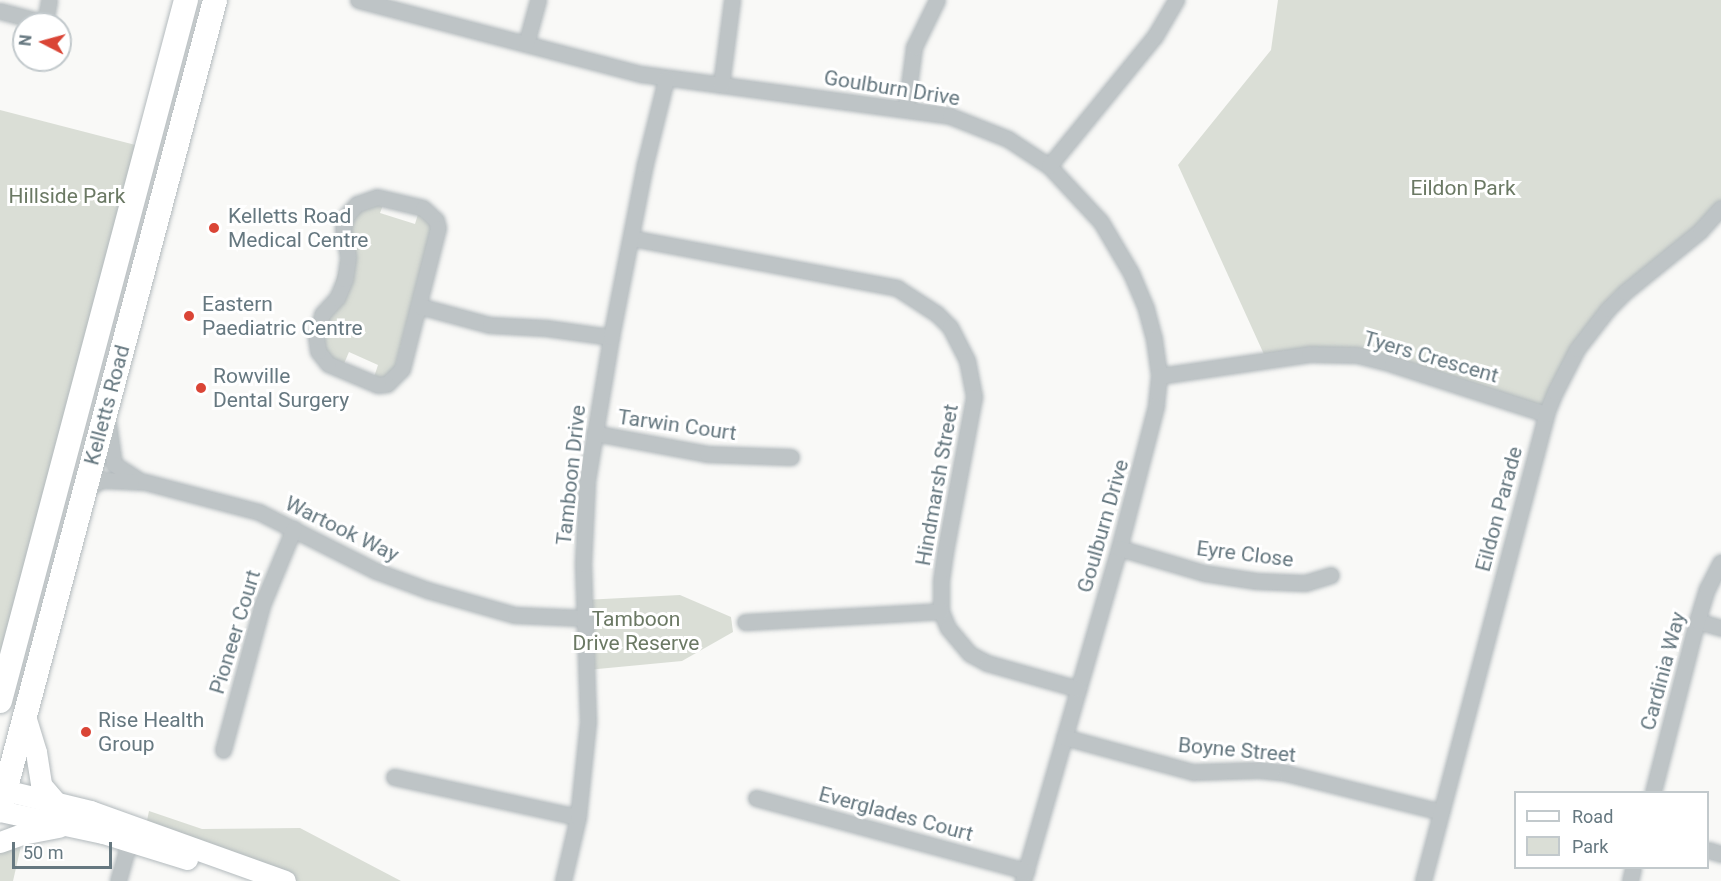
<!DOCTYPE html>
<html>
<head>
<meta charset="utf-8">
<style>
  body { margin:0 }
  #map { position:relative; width:1721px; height:881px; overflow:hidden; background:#f9f9f7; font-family:Roboto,sans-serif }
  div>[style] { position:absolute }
  .green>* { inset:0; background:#daded6 }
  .roads { filter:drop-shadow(0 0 2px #b3babd) drop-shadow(0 0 2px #b3babd) }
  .street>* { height:15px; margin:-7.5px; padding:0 7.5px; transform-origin:7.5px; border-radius:7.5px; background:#bec4c6 }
  .secondary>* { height:21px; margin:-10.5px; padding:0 10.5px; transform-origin:10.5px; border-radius:10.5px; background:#fff }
  .primary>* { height:24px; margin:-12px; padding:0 12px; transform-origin:12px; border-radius:12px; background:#fff }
  .dots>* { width:16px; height:16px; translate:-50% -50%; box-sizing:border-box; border:3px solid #fff; border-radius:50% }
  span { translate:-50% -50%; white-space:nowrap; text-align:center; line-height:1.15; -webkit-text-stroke:6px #fff; paint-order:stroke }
  .street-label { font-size:21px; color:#667880 }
  .park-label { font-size:21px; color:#6b7964 }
  .poi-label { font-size:21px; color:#667880 }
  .left { translate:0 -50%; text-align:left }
  .legend { position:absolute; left:1514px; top:791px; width:195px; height:78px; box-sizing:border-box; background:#fff; border:2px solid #c2c9cc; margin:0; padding:8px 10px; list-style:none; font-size:18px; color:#667880 }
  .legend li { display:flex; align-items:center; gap:12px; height:30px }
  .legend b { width:30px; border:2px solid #c2c9cc }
  .north { position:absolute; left:12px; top:12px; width:60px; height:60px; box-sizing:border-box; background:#fff; border:2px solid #c2c9cc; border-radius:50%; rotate:276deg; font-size:16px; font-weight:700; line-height:24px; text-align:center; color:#667880 }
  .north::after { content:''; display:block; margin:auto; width:21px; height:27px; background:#da4536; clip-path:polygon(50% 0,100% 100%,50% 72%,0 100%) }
  .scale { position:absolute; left:12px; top:842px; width:100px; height:27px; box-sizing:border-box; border:3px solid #667880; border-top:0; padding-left:8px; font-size:18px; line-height:21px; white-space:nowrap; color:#667880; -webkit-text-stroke:4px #fff; paint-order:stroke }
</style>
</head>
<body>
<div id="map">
  <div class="green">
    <div style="clip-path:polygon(1278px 0,1721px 0,1721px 208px,1608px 309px,1546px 414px,1357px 355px,1267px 361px,1178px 165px,1271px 50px)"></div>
    <div style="clip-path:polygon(0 110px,147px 148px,0 701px)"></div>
    <div style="clip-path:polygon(384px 202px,380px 213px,415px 224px,419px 211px,433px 223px,393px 375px,373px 380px,378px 365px,349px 352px,343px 366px,327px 354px,321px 338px,354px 213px)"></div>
    <div style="clip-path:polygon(680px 595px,731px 617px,733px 632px,682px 661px,587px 670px,584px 600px)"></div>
    <div style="clip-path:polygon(149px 811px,202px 829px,300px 828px,401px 881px,285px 881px,145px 830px)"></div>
    <div style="clip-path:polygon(24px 833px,13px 881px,0 881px,0 842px)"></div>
  </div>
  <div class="roads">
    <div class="street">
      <div style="left:358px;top:0;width:293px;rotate:14.7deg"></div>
      <div style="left:641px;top:74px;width:312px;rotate:7.7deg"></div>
      <div style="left:950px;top:116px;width:62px;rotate:21.6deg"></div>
      <div style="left:1008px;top:139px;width:49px;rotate:33.4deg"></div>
      <div style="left:1049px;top:166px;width:76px;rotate:47.1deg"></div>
      <div style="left:1101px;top:222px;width:59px;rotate:59.5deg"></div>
      <div style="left:1131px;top:273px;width:39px;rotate:67deg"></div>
      <div style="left:1146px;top:309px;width:31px;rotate:75deg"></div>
      <div style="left:1154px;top:339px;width:37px;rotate:82deg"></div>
      <div style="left:1159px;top:376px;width:30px;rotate:96deg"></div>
      <div style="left:1156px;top:406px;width:147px;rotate:104.6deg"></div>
      <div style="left:1119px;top:548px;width:347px;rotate:106.1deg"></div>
      <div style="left:0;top:11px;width:47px;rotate:14.9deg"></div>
      <div style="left:45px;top:23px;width:23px;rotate:-80deg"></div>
      <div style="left:526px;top:44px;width:46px;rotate:-74.7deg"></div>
      <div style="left:721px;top:85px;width:86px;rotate:-82.6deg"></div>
      <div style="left:906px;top:108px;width:62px;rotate:-82.5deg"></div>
      <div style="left:914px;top:47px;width:52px;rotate:-63.9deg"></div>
      <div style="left:1049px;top:166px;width:168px;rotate:-50.8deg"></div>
      <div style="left:1155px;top:36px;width:42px;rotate:-59.7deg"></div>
      <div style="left:377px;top:197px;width:47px;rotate:13.4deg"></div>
      <div style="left:423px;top:208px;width:18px;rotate:43deg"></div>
      <div style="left:436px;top:220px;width:8px;rotate:76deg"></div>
      <div style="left:438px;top:228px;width:146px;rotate:104.3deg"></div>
      <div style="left:402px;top:369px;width:21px;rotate:135deg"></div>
      <div style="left:387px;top:384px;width:9px;rotate:174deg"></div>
      <div style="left:378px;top:385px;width:54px;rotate:-157.2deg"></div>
      <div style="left:328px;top:364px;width:16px;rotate:-128deg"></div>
      <div style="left:318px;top:351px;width:14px;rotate:-98deg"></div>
      <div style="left:316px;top:337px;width:24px;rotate:-75deg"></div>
      <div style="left:322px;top:314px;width:22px;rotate:-47deg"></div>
      <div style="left:337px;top:298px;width:21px;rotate:-67deg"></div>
      <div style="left:345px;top:279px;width:22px;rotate:-82deg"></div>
      <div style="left:348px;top:257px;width:29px;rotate:-100deg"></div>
      <div style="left:343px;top:228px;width:14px;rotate:-73deg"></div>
      <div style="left:347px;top:215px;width:15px;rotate:-48deg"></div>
      <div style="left:357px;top:204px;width:21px;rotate:-19deg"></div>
      <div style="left:631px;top:238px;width:271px;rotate:10.6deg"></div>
      <div style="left:897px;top:288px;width:48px;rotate:33deg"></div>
      <div style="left:937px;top:314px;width:18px;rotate:45deg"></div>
      <div style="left:950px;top:327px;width:37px;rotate:63deg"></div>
      <div style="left:967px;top:360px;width:38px;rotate:79deg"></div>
      <div style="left:974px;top:397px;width:158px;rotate:100.6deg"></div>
      <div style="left:945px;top:552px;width:30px;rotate:98deg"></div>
      <div style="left:941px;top:582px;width:29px;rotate:90deg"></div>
      <div style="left:941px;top:611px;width:18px;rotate:68deg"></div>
      <div style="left:948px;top:628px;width:34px;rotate:50deg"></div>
      <div style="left:970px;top:654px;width:19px;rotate:28deg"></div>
      <div style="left:987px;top:663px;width:95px;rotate:15.9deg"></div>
      <div style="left:419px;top:306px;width:73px;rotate:15deg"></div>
      <div style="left:490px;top:325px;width:56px;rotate:3.1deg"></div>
      <div style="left:546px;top:328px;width:66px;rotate:7.9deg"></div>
      <div style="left:1159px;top:376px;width:152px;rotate:-8.3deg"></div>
      <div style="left:1309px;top:354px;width:48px;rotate:1.2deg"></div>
      <div style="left:1357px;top:355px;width:36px;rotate:14deg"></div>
      <div style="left:1392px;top:364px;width:162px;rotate:18deg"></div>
      <div style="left:108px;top:422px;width:42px;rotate:81.9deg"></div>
      <div style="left:114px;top:464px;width:30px;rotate:33deg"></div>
      <div style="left:594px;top:433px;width:115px;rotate:10.5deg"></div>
      <div style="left:707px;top:454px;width:84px;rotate:2deg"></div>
      <div style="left:84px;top:493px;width:17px;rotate:-40deg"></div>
      <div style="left:97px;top:482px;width:7px;rotate:-16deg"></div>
      <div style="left:104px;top:480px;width:41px;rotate:2.8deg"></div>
      <div style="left:145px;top:482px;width:118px;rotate:14.7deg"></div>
      <div style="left:259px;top:512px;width:131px;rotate:26.8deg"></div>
      <div style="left:376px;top:571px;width:54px;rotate:20.4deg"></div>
      <div style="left:427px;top:590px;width:91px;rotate:15.9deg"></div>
      <div style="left:515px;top:615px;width:69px;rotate:2.5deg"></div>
      <div style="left:1119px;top:548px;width:89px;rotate:16.4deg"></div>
      <div style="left:1204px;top:573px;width:53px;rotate:8.7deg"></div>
      <div style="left:1256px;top:581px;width:49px;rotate:2.3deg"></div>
      <div style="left:1305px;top:583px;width:27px;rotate:-17deg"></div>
      <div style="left:1697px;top:621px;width:25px;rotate:16deg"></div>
      <div style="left:745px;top:622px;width:196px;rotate:-3.2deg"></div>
      <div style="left:1064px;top:737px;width:134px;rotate:15.2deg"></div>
      <div style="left:1193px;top:772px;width:66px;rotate:-1.7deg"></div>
      <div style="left:1259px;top:770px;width:27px;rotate:6deg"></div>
      <div style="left:1286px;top:773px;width:160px;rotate:14.1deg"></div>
      <div style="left:223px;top:750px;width:150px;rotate:-74.9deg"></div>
      <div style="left:262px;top:605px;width:83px;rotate:-67.4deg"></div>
      <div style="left:394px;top:777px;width:188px;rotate:12.3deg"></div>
      <div style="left:1653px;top:792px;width:177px;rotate:-75.6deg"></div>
      <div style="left:1697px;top:621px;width:34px;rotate:-73deg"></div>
      <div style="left:1707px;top:589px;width:30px;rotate:-63deg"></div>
      <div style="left:756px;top:798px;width:280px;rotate:15.1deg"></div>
      <div style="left:1708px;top:850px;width:14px;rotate:17deg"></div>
      <div style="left:118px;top:881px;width:41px;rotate:-74.2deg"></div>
      <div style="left:563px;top:881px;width:66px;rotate:-76.8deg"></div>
      <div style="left:578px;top:817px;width:96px;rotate:-84deg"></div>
      <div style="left:588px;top:722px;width:158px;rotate:-91.8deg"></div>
      <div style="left:583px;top:564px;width:83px;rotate:-87.2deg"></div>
      <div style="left:587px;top:481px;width:146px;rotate:-80.5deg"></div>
      <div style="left:611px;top:337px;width:176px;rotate:-78.9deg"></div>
      <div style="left:645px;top:164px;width:88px;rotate:-76.1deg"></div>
      <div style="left:1423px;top:881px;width:483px;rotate:-75.2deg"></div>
      <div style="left:1546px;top:414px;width:24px;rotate:-68deg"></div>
      <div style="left:1555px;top:392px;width:48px;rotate:-62.9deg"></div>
      <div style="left:1577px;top:349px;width:51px;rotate:-52.2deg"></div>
      <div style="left:1608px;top:309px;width:24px;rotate:-45deg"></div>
      <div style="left:1625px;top:292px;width:97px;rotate:-39.1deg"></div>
      <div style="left:1700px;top:231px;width:31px;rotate:-48deg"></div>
      <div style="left:1630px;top:881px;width:13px;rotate:-77deg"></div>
    </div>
    <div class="secondary">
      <div style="left:25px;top:716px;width:38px;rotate:73deg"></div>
      <div style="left:36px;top:752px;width:33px;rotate:81deg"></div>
      <div style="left:41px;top:785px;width:20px;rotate:49deg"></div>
      <div style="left:0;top:789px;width:93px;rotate:13.7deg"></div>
      <div style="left:90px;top:811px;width:207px;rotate:19.7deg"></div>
      <div style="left:0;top:811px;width:105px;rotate:12.1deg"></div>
      <div style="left:103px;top:833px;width:88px;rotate:17.2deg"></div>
      <div style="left:0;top:842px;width:23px;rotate:-20deg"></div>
      <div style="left:22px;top:834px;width:38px;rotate:-11deg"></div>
    </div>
    <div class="primary">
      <div style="left:0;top:701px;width:725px;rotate:-75.14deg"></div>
      <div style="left:0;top:810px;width:838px;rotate:-75.13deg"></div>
    </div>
  </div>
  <div class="dots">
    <div style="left:214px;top:228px;background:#da4536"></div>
    <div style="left:189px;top:316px;background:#da4536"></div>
    <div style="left:201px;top:388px;background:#da4536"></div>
    <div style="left:86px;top:732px;background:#da4536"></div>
  </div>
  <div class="street-label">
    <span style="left:892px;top:88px;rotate:9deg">Goulburn Drive</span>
    <span style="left:1431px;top:357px;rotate:16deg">Tyers Crescent</span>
    <span style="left:107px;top:405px;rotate:-75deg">Kelletts Road</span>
    <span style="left:677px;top:425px;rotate:8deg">Tarwin Court</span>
    <span style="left:571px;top:475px;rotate:-84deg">Tamboon Drive</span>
    <span style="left:937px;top:485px;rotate:-80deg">Hindmarsh Street</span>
    <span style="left:1499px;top:509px;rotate:-75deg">Eildon Parade</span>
    <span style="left:1103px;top:526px;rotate:-74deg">Goulburn Drive</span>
    <span style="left:342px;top:529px;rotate:26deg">Wartook Way</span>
    <span style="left:1245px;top:554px;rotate:7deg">Eyre Close</span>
    <span style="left:235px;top:632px;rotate:-73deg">Pioneer Court</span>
    <span style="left:1663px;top:671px;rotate:-75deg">Cardinia Way</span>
    <span style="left:1237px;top:750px;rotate:5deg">Boyne Street</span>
    <span style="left:896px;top:814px;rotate:15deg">Everglades Court</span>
  </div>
  <div class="park-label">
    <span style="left:1463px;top:188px">Eildon Park</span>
    <span style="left:67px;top:196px">Hillside Park</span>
    <span style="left:636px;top:631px">Tamboon<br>Drive Reserve</span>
  </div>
  <div class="poi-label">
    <span class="left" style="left:228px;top:228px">Kelletts Road<br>Medical Centre</span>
    <span class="left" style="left:202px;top:316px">Eastern<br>Paediatric Centre</span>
    <span class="left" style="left:213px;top:388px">Rowville<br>Dental Surgery</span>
    <span class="left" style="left:98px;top:732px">Rise Health<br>Group</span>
  </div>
  <ul class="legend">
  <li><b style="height:8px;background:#fff"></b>Road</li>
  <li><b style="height:16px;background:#daded6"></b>Park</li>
  </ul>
  <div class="north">N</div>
  <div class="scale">50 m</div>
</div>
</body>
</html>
